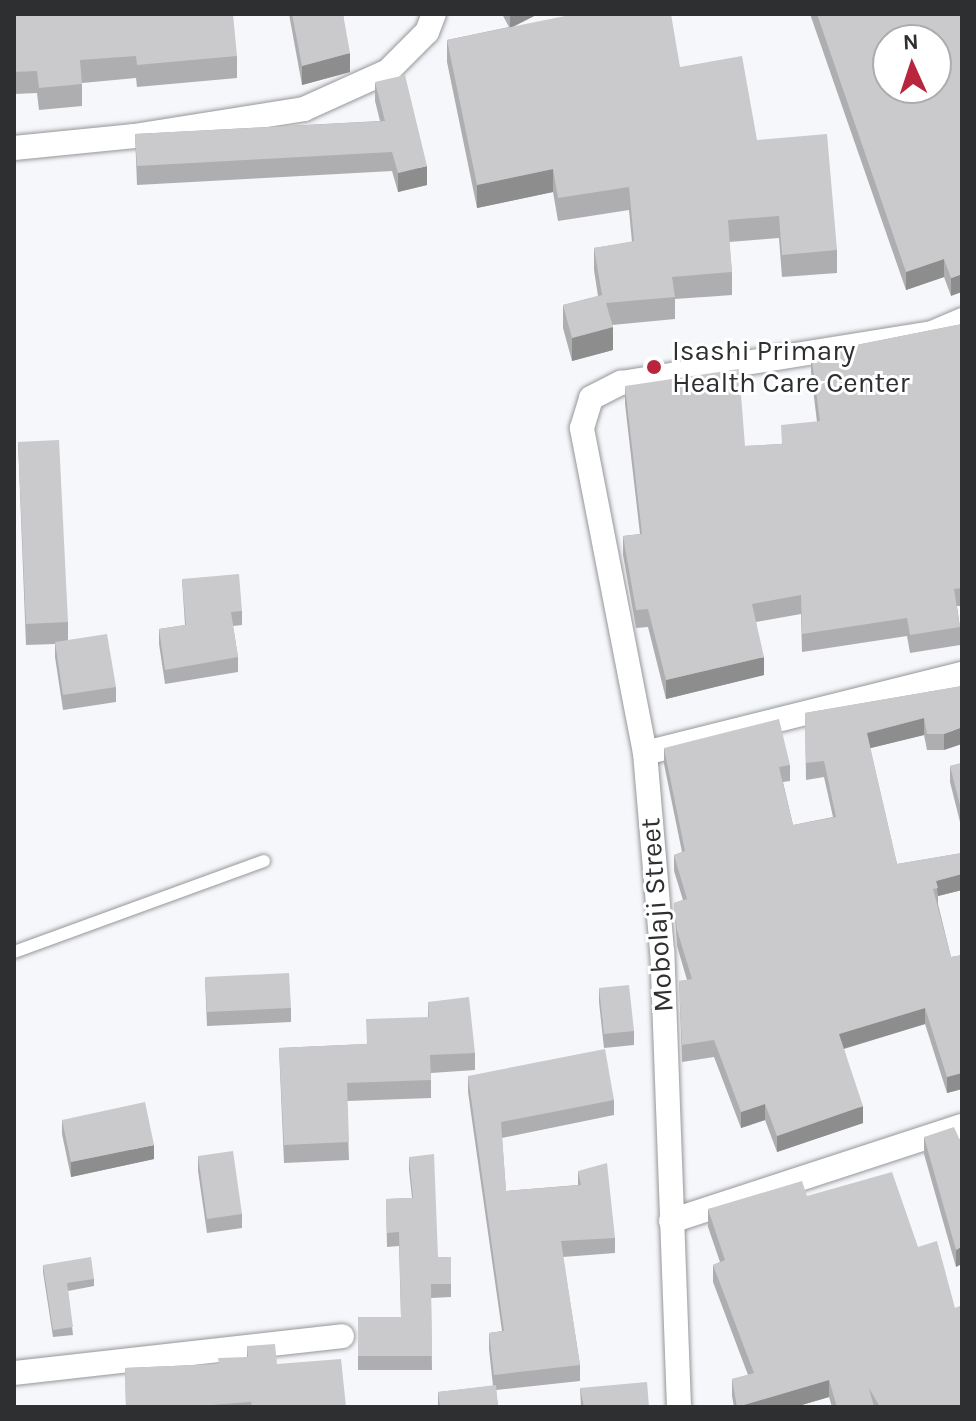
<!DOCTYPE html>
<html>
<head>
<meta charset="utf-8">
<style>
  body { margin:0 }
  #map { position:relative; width:976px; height:1421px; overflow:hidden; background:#f6f7fa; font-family:Karla,sans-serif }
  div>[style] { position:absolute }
  .roads { filter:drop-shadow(0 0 2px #959799) drop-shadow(0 0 2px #959799) }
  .lane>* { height:12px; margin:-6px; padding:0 6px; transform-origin:6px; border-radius:6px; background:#fff }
  .street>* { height:24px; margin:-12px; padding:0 12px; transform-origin:12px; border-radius:12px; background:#fff }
  .wall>* { inset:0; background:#aeadaf }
  .shaded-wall>* { inset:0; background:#8d8d8e }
  .building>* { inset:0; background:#cac9cb }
  .dots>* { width:22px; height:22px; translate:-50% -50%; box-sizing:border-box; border:4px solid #fff; border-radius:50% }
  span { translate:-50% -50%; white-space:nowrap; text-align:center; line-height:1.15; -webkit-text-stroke:6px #fff; paint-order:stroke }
  .poi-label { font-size:28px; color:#2e2f30 }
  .left { translate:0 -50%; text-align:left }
  .street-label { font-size:28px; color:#2e2f30 }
  .frame { position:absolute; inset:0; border:16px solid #2e2f30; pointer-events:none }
  .north { position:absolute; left:872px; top:24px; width:80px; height:80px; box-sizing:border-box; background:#fff; border:2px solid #abacac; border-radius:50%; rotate:357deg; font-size:22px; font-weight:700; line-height:32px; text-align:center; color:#2e2f30 }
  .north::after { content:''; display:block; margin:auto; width:28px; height:36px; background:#b8263e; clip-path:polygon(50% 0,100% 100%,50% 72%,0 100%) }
</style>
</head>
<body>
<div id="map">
  <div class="roads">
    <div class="lane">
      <div style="left:14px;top:952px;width:266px;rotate:-20deg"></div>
    </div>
    <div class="street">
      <div style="left:14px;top:148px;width:121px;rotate:-5.7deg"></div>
      <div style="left:134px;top:136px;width:172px;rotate:-9deg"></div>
      <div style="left:304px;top:109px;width:92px;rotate:-24.3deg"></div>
      <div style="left:388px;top:71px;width:55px;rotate:-45deg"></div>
      <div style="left:427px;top:32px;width:19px;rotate:-69deg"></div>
      <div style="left:645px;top:753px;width:327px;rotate:-14deg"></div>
      <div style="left:671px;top:1221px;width:306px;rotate:-18.1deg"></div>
      <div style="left:14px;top:1373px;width:330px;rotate:-6.4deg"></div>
      <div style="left:679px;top:1407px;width:456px;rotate:-92.1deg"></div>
      <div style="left:662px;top:951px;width:199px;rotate:-94.9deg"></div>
      <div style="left:645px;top:753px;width:331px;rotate:-101deg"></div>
      <div style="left:582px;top:428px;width:31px;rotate:-73deg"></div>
      <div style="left:591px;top:398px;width:34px;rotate:-27deg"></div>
      <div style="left:621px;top:383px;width:315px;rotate:-9.1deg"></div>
      <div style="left:932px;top:333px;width:33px;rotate:-23deg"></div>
    </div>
  </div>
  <div class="wall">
    <div style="clip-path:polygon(14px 14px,237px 56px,237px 78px,137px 87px,136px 78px,82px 83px,82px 106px,39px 110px,37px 93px,14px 94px)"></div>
    <div style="clip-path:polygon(289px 14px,343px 14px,350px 72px,302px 85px)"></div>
    <div style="clip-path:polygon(502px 14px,538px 14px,513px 27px,680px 67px,757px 140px,837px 250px,837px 273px,782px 277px,779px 238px,729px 242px,732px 272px,732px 295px,675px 299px,675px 319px,612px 325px,613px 350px,572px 361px,563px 328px,563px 305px,598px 296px,594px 270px,594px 248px,632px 242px,629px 210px,558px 221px,553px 192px,477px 208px,447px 62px,447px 40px,509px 27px)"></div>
    <div style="clip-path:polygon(810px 14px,962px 14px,951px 296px,944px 277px,906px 290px)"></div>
    <div style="clip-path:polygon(375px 82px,427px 185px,398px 192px,392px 171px,137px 185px,135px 134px,380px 121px,375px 101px)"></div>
    <div style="clip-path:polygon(962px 324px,962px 606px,957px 606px,960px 627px,960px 645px,910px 653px,907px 636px,802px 652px,801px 614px,756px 622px,764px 675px,666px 699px,648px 627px,636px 628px,623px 555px,623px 536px,640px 534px,625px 404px,625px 386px,745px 446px,781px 444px,817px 422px,811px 372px,811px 354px)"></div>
    <div style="clip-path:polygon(18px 442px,68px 622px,68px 640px,116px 687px,116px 702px,63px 710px,55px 657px,55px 644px,26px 645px)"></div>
    <div style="clip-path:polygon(182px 579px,242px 611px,242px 625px,233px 626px,238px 657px,238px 672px,165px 684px,159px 644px,159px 629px,185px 625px)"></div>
    <div style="clip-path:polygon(962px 686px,944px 750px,927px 750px,924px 735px,870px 748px,897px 864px,962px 853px,962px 890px,938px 896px,938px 904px,951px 957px,962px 955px,962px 1089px,947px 1093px,925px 1024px,844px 1049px,863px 1123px,777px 1152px,765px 1120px,741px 1128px,714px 1057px,682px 1062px,679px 981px,687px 980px,677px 946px,674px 903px,683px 900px,674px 871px,674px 855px,682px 852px,664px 764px,664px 748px,790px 765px,790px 781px,783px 782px,793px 825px,833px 817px,824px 777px,806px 780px,805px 713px)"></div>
    <div style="clip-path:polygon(962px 763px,962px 830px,950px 782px,950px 766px)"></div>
    <div style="clip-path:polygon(205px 977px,291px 1008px,291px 1022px,207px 1026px)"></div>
    <div style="clip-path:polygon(599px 988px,634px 1031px,634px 1045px,604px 1048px,599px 1002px)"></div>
    <div style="clip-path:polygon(428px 1002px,475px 1053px,475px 1070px,431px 1073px,431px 1098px,347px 1101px,349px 1160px,284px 1163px,279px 1048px,366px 1044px,428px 1017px)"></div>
    <div style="clip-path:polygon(468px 1076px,614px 1100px,614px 1115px,502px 1138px,506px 1191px,578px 1185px,578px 1171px,615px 1238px,615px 1253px,563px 1257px,580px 1365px,580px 1381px,496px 1390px,498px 1407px,438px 1407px,438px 1392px,493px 1386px,489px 1349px,489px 1333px,502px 1331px,468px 1092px)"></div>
    <div style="clip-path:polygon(62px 1120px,154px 1159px,71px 1177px,62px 1134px)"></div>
    <div style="clip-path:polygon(924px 1137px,962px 1145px,956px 1267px,924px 1154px)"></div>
    <div style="clip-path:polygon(198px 1156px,242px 1214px,242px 1228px,207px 1233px,198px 1171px)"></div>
    <div style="clip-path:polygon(409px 1157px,438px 1257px,451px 1257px,451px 1297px,431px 1298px,432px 1370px,358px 1370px,358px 1317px,401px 1317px,399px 1246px,387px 1247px,386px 1199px,412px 1198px,409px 1170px)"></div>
    <div style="clip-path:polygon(807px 1196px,962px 1407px,832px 1407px,829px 1397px,795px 1407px,734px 1407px,732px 1396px,732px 1379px,748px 1375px,713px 1282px,713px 1265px,720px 1262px,708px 1227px,708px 1209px)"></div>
    <div style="clip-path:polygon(43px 1265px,94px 1279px,94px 1286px,68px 1291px,73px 1335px,53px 1337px,43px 1272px)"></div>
    <div style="clip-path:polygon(247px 1346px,346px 1407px,126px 1407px,125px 1368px,218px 1364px,247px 1357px)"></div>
    <div style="clip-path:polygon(580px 1388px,649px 1407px,581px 1407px)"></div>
  </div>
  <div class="shaded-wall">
    <div style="clip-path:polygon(510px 14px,538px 14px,510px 28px)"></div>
    <div style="clip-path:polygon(350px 53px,350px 72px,302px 85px,302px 66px)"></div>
    <div style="clip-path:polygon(427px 166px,427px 185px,398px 192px,398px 173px)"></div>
    <div style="clip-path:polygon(553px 169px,553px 192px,477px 208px,477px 185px)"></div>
    <div style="clip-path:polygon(944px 259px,944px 277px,906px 290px,906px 272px)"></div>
    <div style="clip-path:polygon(962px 274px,962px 292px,951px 296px,951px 278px)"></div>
    <div style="clip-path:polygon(613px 327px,613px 350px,572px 361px,572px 338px)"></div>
    <div style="clip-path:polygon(764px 657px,764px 675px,666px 699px,666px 680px)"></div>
    <div style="clip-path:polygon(924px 718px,924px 735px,867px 749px,867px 733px)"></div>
    <div style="clip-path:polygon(962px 727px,962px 744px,944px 750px,944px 734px)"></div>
    <div style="clip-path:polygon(962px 874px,962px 890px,938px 896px,936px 881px)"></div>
    <div style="clip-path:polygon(925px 1008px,925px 1024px,839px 1050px,839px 1034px)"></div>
    <div style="clip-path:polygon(962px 1073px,962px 1089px,947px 1093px,947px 1077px)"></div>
    <div style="clip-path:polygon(765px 1104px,765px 1120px,741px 1128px,741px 1112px)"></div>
    <div style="clip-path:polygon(863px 1106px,863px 1123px,777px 1152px,777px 1136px)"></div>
    <div style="clip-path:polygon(154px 1145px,154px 1159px,71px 1177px,71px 1162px)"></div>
    <div style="clip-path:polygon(962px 1246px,962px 1264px,956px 1267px,956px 1250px)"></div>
    <div style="clip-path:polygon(829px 1380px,829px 1397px,795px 1407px,737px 1407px)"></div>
  </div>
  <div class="building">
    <div style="clip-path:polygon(14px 14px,233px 14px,237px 56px,137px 65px,136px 56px,80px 60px,82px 84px,39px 88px,37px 71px,14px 72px)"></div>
    <div style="clip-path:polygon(292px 14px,343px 14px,350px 53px,302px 66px)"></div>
    <div style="clip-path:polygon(575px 14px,671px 14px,680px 67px,742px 56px,757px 140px,827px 134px,837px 250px,782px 255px,779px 216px,728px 220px,732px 272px,672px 277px,675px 297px,606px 303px,613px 327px,572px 338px,563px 305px,602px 295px,594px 248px,634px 241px,629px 187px,558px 198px,553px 169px,477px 185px,447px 40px)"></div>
    <div style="clip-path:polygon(evenodd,817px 14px,962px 14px,962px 274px,951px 278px,944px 259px,906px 272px,817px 14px,888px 40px,936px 40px,936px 88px,888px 88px,888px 40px)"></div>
    <div style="clip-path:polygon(405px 75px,427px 166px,398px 173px,392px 152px,137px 166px,135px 134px,385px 121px,375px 82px)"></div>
    <div style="clip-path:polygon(962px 324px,962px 588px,954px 589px,960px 627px,910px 635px,907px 618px,802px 634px,801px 595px,752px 604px,764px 657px,666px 680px,648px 609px,636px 610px,623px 536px,642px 534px,625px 386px,739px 369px,745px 446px,782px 444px,781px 425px,820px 421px,811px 354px)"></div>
    <div style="clip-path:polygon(59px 440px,68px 622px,26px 624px,18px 442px)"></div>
    <div style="clip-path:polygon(239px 574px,242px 611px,231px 612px,238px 657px,165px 670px,159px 629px,186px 625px,182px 579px)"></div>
    <div style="clip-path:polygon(107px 634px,116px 687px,63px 695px,55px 642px)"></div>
    <div style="clip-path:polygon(962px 686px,962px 727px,944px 734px,927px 734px,924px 718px,867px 733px,897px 864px,962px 853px,962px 874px,936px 881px,938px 888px,933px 889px,951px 957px,962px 955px,962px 1073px,947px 1077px,925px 1008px,839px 1034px,863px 1106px,777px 1136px,765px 1104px,741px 1112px,714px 1040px,682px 1045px,679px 981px,692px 979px,677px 930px,674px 903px,687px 899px,674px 855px,685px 851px,664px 748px,779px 719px,790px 765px,779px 767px,793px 825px,836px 817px,824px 761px,806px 763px,805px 713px)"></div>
    <div style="clip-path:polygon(962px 763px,962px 813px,950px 766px)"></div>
    <div style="clip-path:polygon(289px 973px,291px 1008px,207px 1012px,205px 977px)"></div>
    <div style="clip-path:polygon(629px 985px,634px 1031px,604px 1034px,599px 988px)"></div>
    <div style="clip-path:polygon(469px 997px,475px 1053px,430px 1055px,431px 1080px,347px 1083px,349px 1142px,284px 1145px,279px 1048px,367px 1044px,366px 1019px,429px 1017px,428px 1002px)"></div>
    <div style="clip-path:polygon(605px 1049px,614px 1100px,501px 1122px,506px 1191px,581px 1185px,578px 1171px,607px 1163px,615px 1238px,561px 1241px,580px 1365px,494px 1375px,489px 1333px,504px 1331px,468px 1076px)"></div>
    <div style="clip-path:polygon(145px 1102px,154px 1145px,71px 1162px,62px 1120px)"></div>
    <div style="clip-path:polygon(954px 1127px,962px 1145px,962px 1246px,956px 1250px,924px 1137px)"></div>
    <div style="clip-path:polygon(233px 1151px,242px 1214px,207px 1219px,198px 1156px)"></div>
    <div style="clip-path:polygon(434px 1154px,438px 1257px,451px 1257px,451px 1284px,431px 1284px,432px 1356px,358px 1356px,358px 1317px,401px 1317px,399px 1232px,387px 1233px,386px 1199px,413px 1198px,409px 1157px)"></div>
    <div style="clip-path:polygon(892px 1172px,918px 1247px,937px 1241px,955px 1308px,962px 1305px,962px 1407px,880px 1407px,869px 1388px,874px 1407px,837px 1407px,829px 1380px,737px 1407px,732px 1379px,754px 1373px,713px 1265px,725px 1260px,708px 1209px,802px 1181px,807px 1196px)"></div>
    <div style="clip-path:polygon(91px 1257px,94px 1279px,67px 1283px,73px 1327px,53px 1330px,43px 1265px)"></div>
    <div style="clip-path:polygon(275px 1344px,277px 1364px,341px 1359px,346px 1407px,252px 1407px,251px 1402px,197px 1406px,197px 1407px,126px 1407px,125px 1368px,219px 1364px,218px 1358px,248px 1357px,247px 1346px)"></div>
    <div style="clip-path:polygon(647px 1382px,649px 1407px,584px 1407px,580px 1388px)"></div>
    <div style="clip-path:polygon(496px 1385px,498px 1407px,440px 1407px,438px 1392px)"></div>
  </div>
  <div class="dots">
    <div style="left:654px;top:367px;background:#b8263e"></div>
  </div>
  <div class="poi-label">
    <span class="left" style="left:672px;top:367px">Isashi Primary<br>Health Care Center</span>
  </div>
  <div class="street-label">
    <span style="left:657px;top:915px;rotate:-94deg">Mobolaji Street</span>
  </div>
  <div class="frame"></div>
  <div class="north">N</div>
</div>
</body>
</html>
